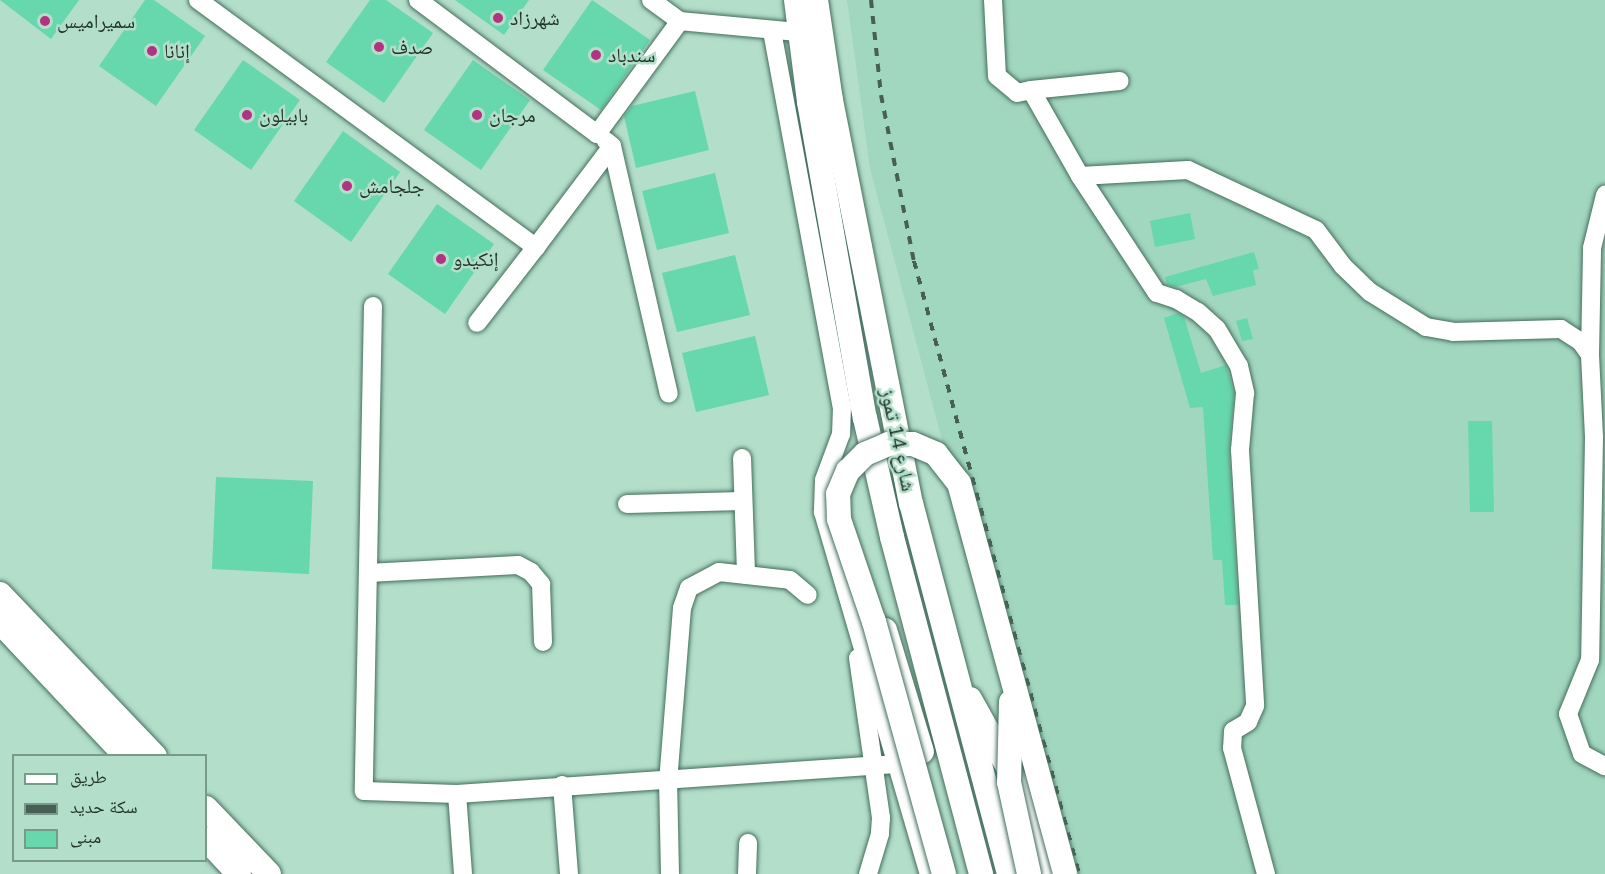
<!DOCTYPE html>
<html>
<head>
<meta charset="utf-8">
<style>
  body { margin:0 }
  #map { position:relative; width:1605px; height:874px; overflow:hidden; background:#b2deca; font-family:"Nunito Sans","Noto Naskh Arabic",sans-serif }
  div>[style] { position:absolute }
  .built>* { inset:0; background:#a1d6bf }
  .building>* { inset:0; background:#67d7ad }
  .roads { filter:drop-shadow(0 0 2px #456e5d) drop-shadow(0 0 2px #456e5d) }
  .minor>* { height:18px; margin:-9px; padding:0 9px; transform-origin:9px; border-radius:9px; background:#fff }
  .major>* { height:24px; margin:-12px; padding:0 12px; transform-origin:12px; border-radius:12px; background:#fff }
  .rail>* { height:4px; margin-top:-2px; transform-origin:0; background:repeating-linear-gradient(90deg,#475f54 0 8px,transparent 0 16px) }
  .bridges { filter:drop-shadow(0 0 2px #456e5d) drop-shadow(0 0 2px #456e5d) }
  .major-bridge>* { height:24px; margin:-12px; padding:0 12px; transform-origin:12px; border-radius:12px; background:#fff }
  .dots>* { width:16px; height:16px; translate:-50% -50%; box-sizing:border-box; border:3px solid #b2deca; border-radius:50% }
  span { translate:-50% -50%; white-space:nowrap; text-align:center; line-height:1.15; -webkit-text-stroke:5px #b2deca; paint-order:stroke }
  .poi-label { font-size:20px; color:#21332b }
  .left { translate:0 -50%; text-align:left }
  .street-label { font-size:20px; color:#21332b }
  .legend { position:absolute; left:12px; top:754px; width:195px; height:108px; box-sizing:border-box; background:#b2deca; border:2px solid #789a8a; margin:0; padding:8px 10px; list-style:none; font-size:18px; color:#21332b }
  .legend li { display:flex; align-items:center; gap:12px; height:30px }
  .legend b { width:30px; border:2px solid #789a8a }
</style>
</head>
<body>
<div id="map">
  <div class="built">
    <div style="clip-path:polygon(847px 0,1605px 0,1605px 874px,1057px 874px,870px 168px)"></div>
  </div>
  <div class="building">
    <div style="clip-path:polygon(0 0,79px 0,51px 39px)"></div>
    <div style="clip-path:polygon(145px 0,154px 0,205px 36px,156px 106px,99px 66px)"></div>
    <div style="clip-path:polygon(370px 0,386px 0,433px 33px,384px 103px,326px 62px)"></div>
    <div style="clip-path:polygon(455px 0,529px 0,504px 35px)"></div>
    <div style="clip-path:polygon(592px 0,650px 40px,601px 110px,543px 70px)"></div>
    <div style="clip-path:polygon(243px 60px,300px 100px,251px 170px,194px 130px)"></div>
    <div style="clip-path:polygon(473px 60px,530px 100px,481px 170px,424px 130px)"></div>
    <div style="clip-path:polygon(695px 91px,709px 150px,636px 168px,624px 116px,632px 106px)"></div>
    <div style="clip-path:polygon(343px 131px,400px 172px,351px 242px,294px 201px)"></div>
    <div style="clip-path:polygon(715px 173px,729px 233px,657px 250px,642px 191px)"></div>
    <div style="clip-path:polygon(437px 204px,494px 244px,445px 314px,388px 274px)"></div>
    <div style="clip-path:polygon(1190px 213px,1195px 239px,1155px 247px,1150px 221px)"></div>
    <div style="clip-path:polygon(1254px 252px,1259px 269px,1253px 270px,1256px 285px,1213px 296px,1206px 279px,1175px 287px,1167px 284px,1165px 277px)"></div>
    <div style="clip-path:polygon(735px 255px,750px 315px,677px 332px,662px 273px)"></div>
    <div style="clip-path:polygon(1178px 313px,1184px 317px,1201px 373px,1226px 365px,1234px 394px,1229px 451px,1238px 605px,1225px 605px,1222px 560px,1213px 560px,1203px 407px,1190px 408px,1164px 318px)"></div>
    <div style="clip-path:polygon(1247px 318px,1253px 339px,1242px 341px,1236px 321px)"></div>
    <div style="clip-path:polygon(755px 336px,769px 395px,696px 412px,682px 353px)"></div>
    <div style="clip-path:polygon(1468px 421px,1492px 421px,1494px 512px,1470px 512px)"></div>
    <div style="clip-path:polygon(216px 477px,313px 481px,309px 574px,212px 569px)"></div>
  </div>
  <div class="roads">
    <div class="minor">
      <div style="left:198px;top:0;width:419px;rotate:36.2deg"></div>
      <div style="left:536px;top:247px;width:96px;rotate:127.8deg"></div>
      <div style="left:418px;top:0;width:224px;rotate:36.8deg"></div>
      <div style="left:597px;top:134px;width:140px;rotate:-53.7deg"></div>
      <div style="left:651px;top:0;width:36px;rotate:36deg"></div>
      <div style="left:680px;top:21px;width:120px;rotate:5.3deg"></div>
      <div style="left:993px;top:0;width:76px;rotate:87deg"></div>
      <div style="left:997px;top:76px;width:26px;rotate:40deg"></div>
      <div style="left:1017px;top:93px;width:14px;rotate:-12deg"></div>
      <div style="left:1031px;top:90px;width:99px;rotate:60.3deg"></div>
      <div style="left:1080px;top:176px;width:140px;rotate:56.7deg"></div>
      <div style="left:1157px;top:293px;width:20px;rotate:18deg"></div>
      <div style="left:1176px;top:299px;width:26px;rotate:31deg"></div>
      <div style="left:1198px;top:312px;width:25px;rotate:42deg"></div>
      <div style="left:1217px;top:329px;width:43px;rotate:59.3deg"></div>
      <div style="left:1239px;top:366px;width:28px;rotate:77deg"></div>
      <div style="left:1245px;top:393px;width:57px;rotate:95deg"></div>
      <div style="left:1240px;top:450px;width:256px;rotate:86.6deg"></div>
      <div style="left:1255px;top:706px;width:17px;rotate:114deg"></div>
      <div style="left:1248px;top:722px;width:17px;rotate:149deg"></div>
      <div style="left:1233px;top:731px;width:17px;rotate:93deg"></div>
      <div style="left:1232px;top:748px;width:131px;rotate:74.9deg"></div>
      <div style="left:772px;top:31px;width:382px;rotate:79.5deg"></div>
      <div style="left:842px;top:407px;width:27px;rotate:92deg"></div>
      <div style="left:841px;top:434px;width:49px;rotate:110.3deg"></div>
      <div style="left:824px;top:480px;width:32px;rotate:92deg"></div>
      <div style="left:823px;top:512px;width:377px;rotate:73.7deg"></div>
      <div style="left:1031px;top:90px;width:89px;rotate:-5.8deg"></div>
      <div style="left:612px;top:146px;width:254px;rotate:77.1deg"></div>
      <div style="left:1080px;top:176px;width:108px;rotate:-3.2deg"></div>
      <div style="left:1188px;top:170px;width:141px;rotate:25.1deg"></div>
      <div style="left:1316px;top:230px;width:45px;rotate:53.1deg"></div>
      <div style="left:1343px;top:266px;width:37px;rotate:44deg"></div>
      <div style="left:1370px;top:292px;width:66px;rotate:32deg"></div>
      <div style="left:1426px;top:327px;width:27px;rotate:10deg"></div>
      <div style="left:1453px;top:332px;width:108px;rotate:-1.6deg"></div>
      <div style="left:1561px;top:329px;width:24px;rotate:33deg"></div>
      <div style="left:1581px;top:342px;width:16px;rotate:55deg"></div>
      <div style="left:1590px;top:355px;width:83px;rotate:87.2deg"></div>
      <div style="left:1594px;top:438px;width:222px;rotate:91deg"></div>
      <div style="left:1590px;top:660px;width:58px;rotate:112.2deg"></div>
      <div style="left:1568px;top:714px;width:42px;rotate:70.7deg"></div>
      <div style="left:1582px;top:754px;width:26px;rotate:28deg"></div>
      <div style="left:536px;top:247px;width:126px;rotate:-53deg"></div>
      <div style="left:612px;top:146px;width:8px;rotate:-140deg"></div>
      <div style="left:373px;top:306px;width:485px;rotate:91.1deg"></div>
      <div style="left:364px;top:791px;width:93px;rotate:1.8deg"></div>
      <div style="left:457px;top:794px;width:443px;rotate:-3.9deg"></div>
      <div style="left:1590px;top:355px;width:107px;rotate:-88.9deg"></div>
      <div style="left:1592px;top:248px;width:55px;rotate:-76.2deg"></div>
      <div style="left:742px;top:458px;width:117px;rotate:88deg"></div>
      <div style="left:627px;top:504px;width:116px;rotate:-1.5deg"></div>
      <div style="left:368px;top:573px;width:150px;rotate:-3.1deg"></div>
      <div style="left:518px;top:565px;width:15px;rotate:28deg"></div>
      <div style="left:531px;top:572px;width:16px;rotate:50deg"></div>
      <div style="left:541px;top:584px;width:58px;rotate:88deg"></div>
      <div style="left:858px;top:658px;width:162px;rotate:81.8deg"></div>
      <div style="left:881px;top:818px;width:16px;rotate:94deg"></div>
      <div style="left:880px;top:834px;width:42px;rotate:106.7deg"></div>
      <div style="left:562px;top:785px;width:89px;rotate:85.5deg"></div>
      <div style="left:457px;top:794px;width:80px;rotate:85.7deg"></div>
      <div style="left:670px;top:874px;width:92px;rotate:-91.2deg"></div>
      <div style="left:668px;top:782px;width:175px;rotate:-85.4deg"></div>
      <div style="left:682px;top:608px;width:21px;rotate:-71deg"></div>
      <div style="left:689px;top:588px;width:34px;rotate:-28deg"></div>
      <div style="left:719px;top:572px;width:71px;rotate:6.4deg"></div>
      <div style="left:790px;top:580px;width:23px;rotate:40deg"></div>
      <div style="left:747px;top:874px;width:31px;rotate:-88deg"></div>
    </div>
    <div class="major">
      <div style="left:796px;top:0;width:103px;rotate:82.7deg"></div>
      <div style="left:809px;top:102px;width:321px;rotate:80deg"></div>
      <div style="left:865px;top:418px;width:122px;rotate:77.2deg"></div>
      <div style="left:892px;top:537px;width:349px;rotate:75.2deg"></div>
      <div style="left:816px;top:0;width:101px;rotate:81.5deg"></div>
      <div style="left:831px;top:100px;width:411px;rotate:78.8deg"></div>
      <div style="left:911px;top:503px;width:384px;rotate:75.2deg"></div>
      <div style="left:0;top:594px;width:224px;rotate:46.3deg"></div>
      <div style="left:0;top:622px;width:184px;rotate:46.8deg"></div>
      <div style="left:885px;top:630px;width:127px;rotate:73.1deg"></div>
      <div style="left:970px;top:699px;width:111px;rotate:60.9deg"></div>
      <div style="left:1024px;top:796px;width:81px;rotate:73.6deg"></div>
      <div style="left:206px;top:808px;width:91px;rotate:46.3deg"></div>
      <div style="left:206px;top:839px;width:48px;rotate:46.7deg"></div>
    </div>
  </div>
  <div class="rail">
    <div style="left:871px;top:0;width:96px;rotate:84deg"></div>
    <div style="left:881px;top:95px;width:169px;rotate:78.8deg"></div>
    <div style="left:914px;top:261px;width:635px;rotate:74.93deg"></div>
  </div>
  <div class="bridges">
    <div class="major-bridge">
      <div style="left:1011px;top:702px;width:80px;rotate:91.4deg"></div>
      <div style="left:1009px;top:782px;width:94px;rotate:77.7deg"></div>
      <div style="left:944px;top:874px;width:262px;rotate:-105.5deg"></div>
      <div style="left:874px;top:622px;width:109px;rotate:-108.8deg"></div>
      <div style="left:839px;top:519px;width:25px;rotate:-92deg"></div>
      <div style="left:838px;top:494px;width:25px;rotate:-67deg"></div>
      <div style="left:848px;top:471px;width:24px;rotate:-45deg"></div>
      <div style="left:865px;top:454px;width:25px;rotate:-23deg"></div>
      <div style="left:888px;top:444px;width:25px"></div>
      <div style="left:913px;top:444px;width:25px;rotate:23deg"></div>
      <div style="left:936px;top:454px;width:37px;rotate:52deg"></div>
      <div style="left:959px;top:483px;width:405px;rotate:74.8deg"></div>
    </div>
  </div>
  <div class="dots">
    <div style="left:498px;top:18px;background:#b13382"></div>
    <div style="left:45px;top:21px;background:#b13382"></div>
    <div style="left:379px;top:47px;background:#b13382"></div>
    <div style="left:152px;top:51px;background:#b13382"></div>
    <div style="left:596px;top:55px;background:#b13382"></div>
    <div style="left:247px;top:115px;background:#b13382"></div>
    <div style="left:477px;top:115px;background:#b13382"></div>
    <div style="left:347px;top:186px;background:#b13382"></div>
    <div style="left:441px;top:259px;background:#b13382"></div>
  </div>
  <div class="poi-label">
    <span class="left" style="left:510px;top:18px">شهرزاد</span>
    <span class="left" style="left:57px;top:21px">سميراميس</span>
    <span class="left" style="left:391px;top:47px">صدف</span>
    <span class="left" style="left:164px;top:51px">إنانا</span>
    <span class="left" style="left:608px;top:55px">سندباد</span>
    <span class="left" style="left:259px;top:115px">بابيلون</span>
    <span class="left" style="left:489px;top:115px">مرجان</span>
    <span class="left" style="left:359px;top:186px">جلجامش</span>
    <span class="left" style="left:453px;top:259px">إنكيدو</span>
  </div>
  <div class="street-label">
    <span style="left:898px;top:440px;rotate:78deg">شارع 14 تموز</span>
  </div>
  <ul class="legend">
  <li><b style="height:8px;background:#fff"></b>طريق</li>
  <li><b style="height:8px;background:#475f54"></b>سكة حديد</li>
  <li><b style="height:16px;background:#67d7ad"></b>مبنى</li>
  </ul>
</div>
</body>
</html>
